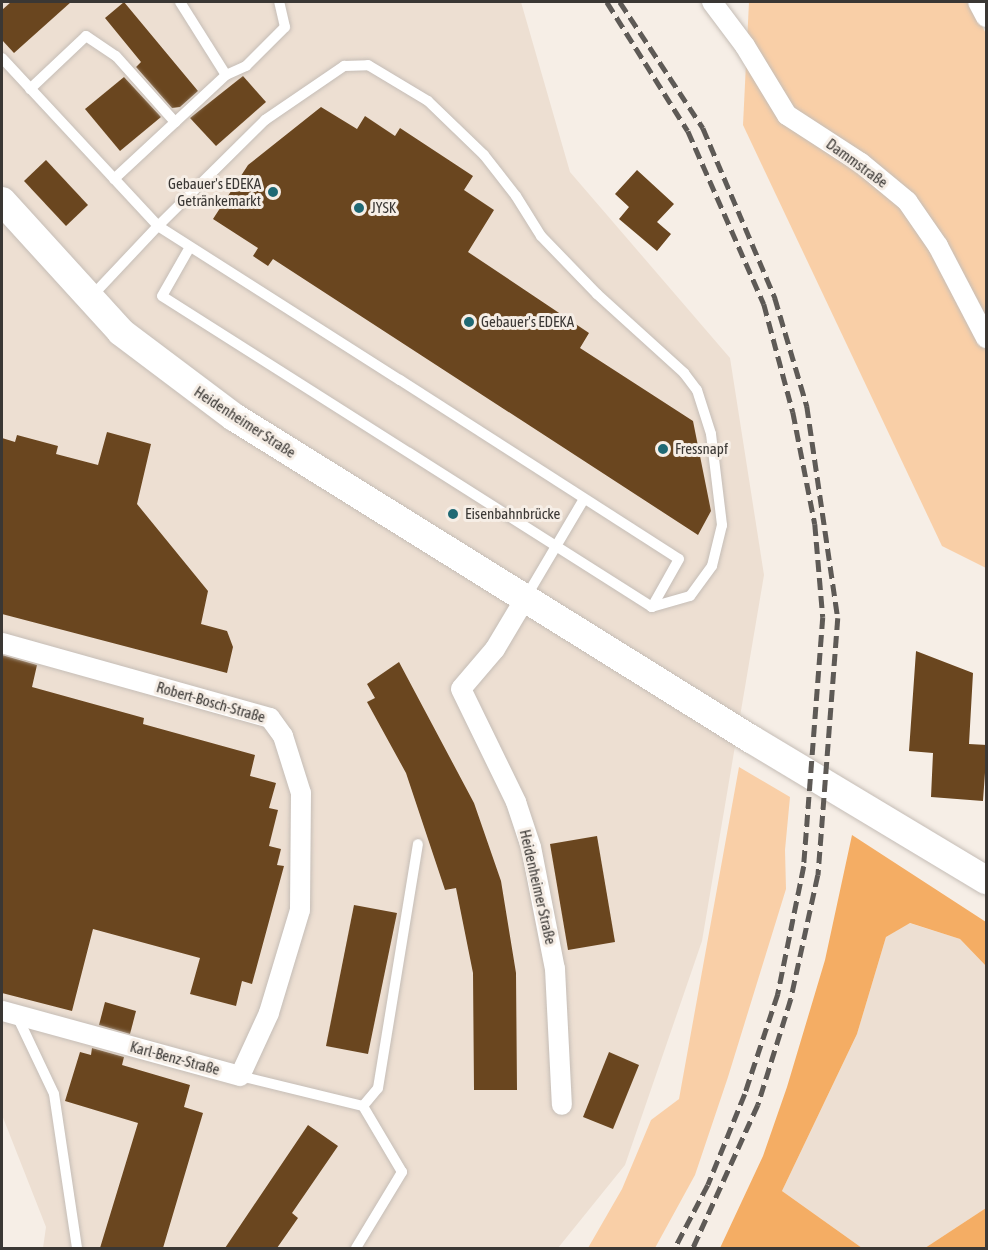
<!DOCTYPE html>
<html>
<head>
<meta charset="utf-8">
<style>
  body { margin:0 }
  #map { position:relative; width:988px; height:1250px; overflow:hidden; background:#f6eee6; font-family:"Asap Condensed",sans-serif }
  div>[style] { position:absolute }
  .built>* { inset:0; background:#eddfd2 }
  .green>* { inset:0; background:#f9cfa7 }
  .forest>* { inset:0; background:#f4ad64 }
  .building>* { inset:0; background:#6a461f }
  .roads { filter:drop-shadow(0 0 2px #c5bdb6) drop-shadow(0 0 2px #c5bdb6) }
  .service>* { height:10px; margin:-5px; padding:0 5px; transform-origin:5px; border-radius:5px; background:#fff }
  .minor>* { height:20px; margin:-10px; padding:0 10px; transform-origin:10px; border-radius:10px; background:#fff }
  .secondary>* { height:28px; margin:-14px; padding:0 14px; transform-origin:14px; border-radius:14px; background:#fff }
  .rail>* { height:4.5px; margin-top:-2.25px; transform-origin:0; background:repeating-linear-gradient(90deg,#5e5a56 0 12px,transparent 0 18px) }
  .dots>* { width:16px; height:16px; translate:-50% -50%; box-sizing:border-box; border:3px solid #f6eee6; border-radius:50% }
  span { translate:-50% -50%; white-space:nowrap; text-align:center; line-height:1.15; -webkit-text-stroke:6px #f6eee6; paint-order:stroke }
  .street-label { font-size:15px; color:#3a3734 }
  .poi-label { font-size:15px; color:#3a3734 }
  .right { translate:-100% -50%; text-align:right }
  .left { translate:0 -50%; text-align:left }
  .frame { position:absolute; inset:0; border:3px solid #3a3734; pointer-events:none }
</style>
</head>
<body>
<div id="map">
  <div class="built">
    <div style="clip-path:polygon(2px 2px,521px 2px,570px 172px,730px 358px,764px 575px,702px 941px,625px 1165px,558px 1248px,43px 1248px,46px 1227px,2px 1115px)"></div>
    <div style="clip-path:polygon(909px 923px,960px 939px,986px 966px,986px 1208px,925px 1248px,862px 1248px,782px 1191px,857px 1034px,886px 937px)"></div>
  </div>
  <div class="green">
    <div style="clip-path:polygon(749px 2px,971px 2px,986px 34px,986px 568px,942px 546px,743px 125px)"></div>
    <div style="clip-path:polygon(739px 767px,790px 797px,785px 850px,786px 889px,728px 1077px,695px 1175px,655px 1248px,588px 1248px,622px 1189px,651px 1120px,679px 1099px)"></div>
  </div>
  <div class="forest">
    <div style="clip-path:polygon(852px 835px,986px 922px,986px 966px,960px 939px,910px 923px,886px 937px,857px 1034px,782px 1191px,862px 1248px,720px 1248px,763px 1156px,787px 1087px,825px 960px)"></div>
    <div style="clip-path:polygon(986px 1208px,986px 1248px,925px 1248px)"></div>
  </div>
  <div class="building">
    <div style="clip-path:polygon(11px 2px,71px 2px,14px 53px,2px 40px,2px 10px)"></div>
    <div style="clip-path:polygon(124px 2px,198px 91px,180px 107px,172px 108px,136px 67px,141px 62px,105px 18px)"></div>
    <div style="clip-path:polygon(243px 76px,266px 102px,216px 146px,190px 118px)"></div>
    <div style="clip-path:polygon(124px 77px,161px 117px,120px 151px,85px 109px)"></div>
    <div style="clip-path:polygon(321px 107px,357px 129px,365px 116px,395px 136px,400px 128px,473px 176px,464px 190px,494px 210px,468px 252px,589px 333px,580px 348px,693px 421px,711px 511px,698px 535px,273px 259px,268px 266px,253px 256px,258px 248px,213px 219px,248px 165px)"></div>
    <div style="clip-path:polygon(46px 160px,88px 205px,66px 226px,24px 181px)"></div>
    <div style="clip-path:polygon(637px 170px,674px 204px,657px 222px,671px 234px,657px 251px,619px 219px,629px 207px,615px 194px)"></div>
    <div style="clip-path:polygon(107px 432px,151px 444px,137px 504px,208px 591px,201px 624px,227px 631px,233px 647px,227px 673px,2px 614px,2px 438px,15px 442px,17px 435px,58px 446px,56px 454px,98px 465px)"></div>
    <div style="clip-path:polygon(916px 651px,973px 673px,969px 744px,987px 745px,983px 801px,931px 797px,933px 753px,909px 751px)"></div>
    <div style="clip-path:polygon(2px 655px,37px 665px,32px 687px,144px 718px,143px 724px,255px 755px,250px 776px,276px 783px,269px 808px,278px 810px,269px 846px,281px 849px,277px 865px,284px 866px,252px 984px,242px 981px,236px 1006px,190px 994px,200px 958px,93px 929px,72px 1011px,2px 993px)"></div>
    <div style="clip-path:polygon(399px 662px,474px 803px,501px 881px,516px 973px,517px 1090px,474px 1090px,473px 973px,456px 888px,445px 890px,406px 773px,367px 702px,375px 698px,367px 684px)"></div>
    <div style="clip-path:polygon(597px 836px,615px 942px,568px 950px,550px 844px)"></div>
    <div style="clip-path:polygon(354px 905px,397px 913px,368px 1054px,326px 1046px)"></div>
    <div style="clip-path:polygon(105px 1002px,136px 1011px,130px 1034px,99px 1025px)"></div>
    <div style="clip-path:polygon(92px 1048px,124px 1057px,122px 1065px,190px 1085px,184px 1107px,203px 1113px,163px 1248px,100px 1248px,138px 1123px,65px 1101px,80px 1052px,91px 1055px)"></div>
    <div style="clip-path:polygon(609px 1052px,639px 1065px,613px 1129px,583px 1117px)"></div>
    <div style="clip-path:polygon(308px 1125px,338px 1146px,292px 1213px,298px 1218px,277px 1248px,225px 1248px)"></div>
  </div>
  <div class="roads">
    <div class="service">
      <div style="left:180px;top:2px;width:86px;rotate:57.8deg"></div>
      <div style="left:2px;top:58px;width:229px;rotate:47.1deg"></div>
      <div style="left:158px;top:226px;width:151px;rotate:-44.7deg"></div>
      <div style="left:265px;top:120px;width:96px;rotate:-34.4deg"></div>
      <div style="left:344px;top:66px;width:24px;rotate:-2deg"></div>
      <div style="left:368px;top:65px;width:70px;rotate:31deg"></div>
      <div style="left:428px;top:101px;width:78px;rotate:44deg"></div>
      <div style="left:484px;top:155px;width:52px;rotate:52deg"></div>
      <div style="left:516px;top:196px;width:47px;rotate:58deg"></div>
      <div style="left:541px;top:236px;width:81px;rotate:46deg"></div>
      <div style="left:597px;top:294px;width:118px;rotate:42.2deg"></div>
      <div style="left:684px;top:373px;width:21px;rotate:53deg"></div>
      <div style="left:697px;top:390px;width:46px;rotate:72.3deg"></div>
      <div style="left:711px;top:434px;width:92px;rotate:83.1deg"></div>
      <div style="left:722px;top:525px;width:42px;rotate:103.7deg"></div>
      <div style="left:712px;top:566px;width:37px;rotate:126deg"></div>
      <div style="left:690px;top:596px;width:40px;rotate:164deg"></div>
      <div style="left:30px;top:89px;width:77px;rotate:-43.4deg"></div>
      <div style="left:86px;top:36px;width:36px;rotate:34deg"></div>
      <div style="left:116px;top:56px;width:89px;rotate:48.2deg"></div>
      <div style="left:114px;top:179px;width:153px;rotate:-42.9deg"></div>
      <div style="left:226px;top:75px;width:22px;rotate:-24deg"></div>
      <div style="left:246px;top:66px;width:55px;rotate:-45deg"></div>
      <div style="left:285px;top:27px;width:26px;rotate:-103deg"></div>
      <div style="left:91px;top:297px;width:98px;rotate:-46.7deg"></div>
      <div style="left:158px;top:226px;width:287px;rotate:32.5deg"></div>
      <div style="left:400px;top:380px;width:331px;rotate:32.7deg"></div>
      <div style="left:679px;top:559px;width:55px;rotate:119.4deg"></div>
      <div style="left:652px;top:607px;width:580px;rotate:-147.6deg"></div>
      <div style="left:162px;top:296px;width:56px;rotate:-60.3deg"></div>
      <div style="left:526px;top:597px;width:114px;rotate:-59.4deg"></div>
      <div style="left:17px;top:1016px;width:86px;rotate:64.6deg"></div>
      <div style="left:54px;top:1094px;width:156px;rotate:81.5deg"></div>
      <div style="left:240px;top:1076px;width:127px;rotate:13.7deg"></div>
      <div style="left:363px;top:1106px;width:23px;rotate:-50deg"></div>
      <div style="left:378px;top:1088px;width:247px;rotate:-80.7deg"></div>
      <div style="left:356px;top:1248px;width:89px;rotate:-58.8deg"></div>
      <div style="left:402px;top:1172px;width:77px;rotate:-120.6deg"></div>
    </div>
    <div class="minor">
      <div style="left:712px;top:2px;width:55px;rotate:53.1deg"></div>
      <div style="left:745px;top:46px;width:81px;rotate:58.7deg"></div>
      <div style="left:787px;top:115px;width:88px;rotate:33deg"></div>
      <div style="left:861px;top:163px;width:60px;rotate:39.6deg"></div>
      <div style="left:907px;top:201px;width:55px;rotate:55.4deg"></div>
      <div style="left:938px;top:246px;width:104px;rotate:62.4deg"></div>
      <div style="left:978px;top:2px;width:17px;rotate:62deg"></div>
      <div style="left:526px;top:597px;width:61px;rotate:120.8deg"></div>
      <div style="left:495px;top:649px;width:52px;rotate:130.4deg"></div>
      <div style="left:461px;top:689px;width:126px;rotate:64deg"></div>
      <div style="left:516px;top:802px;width:47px;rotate:71.6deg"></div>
      <div style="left:531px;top:847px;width:124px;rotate:78.9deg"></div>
      <div style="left:555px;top:969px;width:136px;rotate:87.1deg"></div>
      <div style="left:2px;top:643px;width:278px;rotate:15.6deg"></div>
      <div style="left:270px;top:718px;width:22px;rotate:54deg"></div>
      <div style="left:283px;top:736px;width:60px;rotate:72.5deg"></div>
      <div style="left:301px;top:793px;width:117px;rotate:90.5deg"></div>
      <div style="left:300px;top:910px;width:108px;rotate:106.8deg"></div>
      <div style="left:269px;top:1013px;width:69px;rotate:114.7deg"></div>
      <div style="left:240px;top:1076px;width:247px;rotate:-164.7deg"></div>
    </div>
    <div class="secondary">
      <div style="left:2px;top:201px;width:177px;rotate:47.7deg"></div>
      <div style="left:121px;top:332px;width:141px;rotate:37deg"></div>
      <div style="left:234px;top:417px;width:609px;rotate:31.92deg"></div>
      <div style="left:751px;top:739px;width:274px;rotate:31deg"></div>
    </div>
  </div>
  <div class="rail">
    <div style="left:607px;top:2px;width:152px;rotate:57.9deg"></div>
    <div style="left:688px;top:131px;width:189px;rotate:66.3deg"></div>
    <div style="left:764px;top:304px;width:112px;rotate:75deg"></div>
    <div style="left:793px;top:412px;width:114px;rotate:78.9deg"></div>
    <div style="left:815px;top:524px;width:93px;rotate:85.1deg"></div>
    <div style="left:823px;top:617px;width:250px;rotate:94.4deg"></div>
    <div style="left:804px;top:866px;width:131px;rotate:101.5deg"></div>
    <div style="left:778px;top:994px;width:105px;rotate:108.3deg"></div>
    <div style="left:745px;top:1094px;width:98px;rotate:112.1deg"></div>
    <div style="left:708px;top:1185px;width:71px;rotate:117.6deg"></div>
    <div style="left:620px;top:2px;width:151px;rotate:56.6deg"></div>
    <div style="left:703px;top:128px;width:185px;rotate:67deg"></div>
    <div style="left:775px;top:298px;width:113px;rotate:73.5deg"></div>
    <div style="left:807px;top:406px;width:214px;rotate:81.7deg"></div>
    <div style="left:838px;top:618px;width:258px;rotate:94.4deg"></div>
    <div style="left:818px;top:875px;width:127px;rotate:102.3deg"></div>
    <div style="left:791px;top:999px;width:111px;rotate:107.3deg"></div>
    <div style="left:758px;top:1105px;width:157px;rotate:114.4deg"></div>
  </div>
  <div class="dots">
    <div style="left:273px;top:192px;background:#1f6974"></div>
    <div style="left:359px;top:208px;background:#1f6974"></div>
    <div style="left:469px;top:322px;background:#1f6974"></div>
    <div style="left:663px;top:449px;background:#1f6974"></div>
    <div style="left:453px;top:514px;background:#1f6974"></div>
  </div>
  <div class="street-label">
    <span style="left:857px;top:163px;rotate:36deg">Dammstraße</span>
    <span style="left:245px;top:422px;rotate:33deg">Heidenheimer Straße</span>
    <span style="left:211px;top:702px;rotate:16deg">Robert-Bosch-Straße</span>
    <span style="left:538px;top:887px;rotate:77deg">Heidenheimer Straße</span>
    <span style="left:175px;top:1058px;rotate:15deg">Karl-Benz-Straße</span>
  </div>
  <div class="poi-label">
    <span class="right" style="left:261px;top:192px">Gebauer's EDEKA<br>Getränkemarkt</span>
    <span class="left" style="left:371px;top:208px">JYSK</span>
    <span class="left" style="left:481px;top:322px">Gebauer's EDEKA</span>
    <span class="left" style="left:675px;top:449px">Fressnapf</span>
    <span class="left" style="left:465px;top:514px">Eisenbahnbrücke</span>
  </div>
  <div class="frame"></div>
</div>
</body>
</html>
